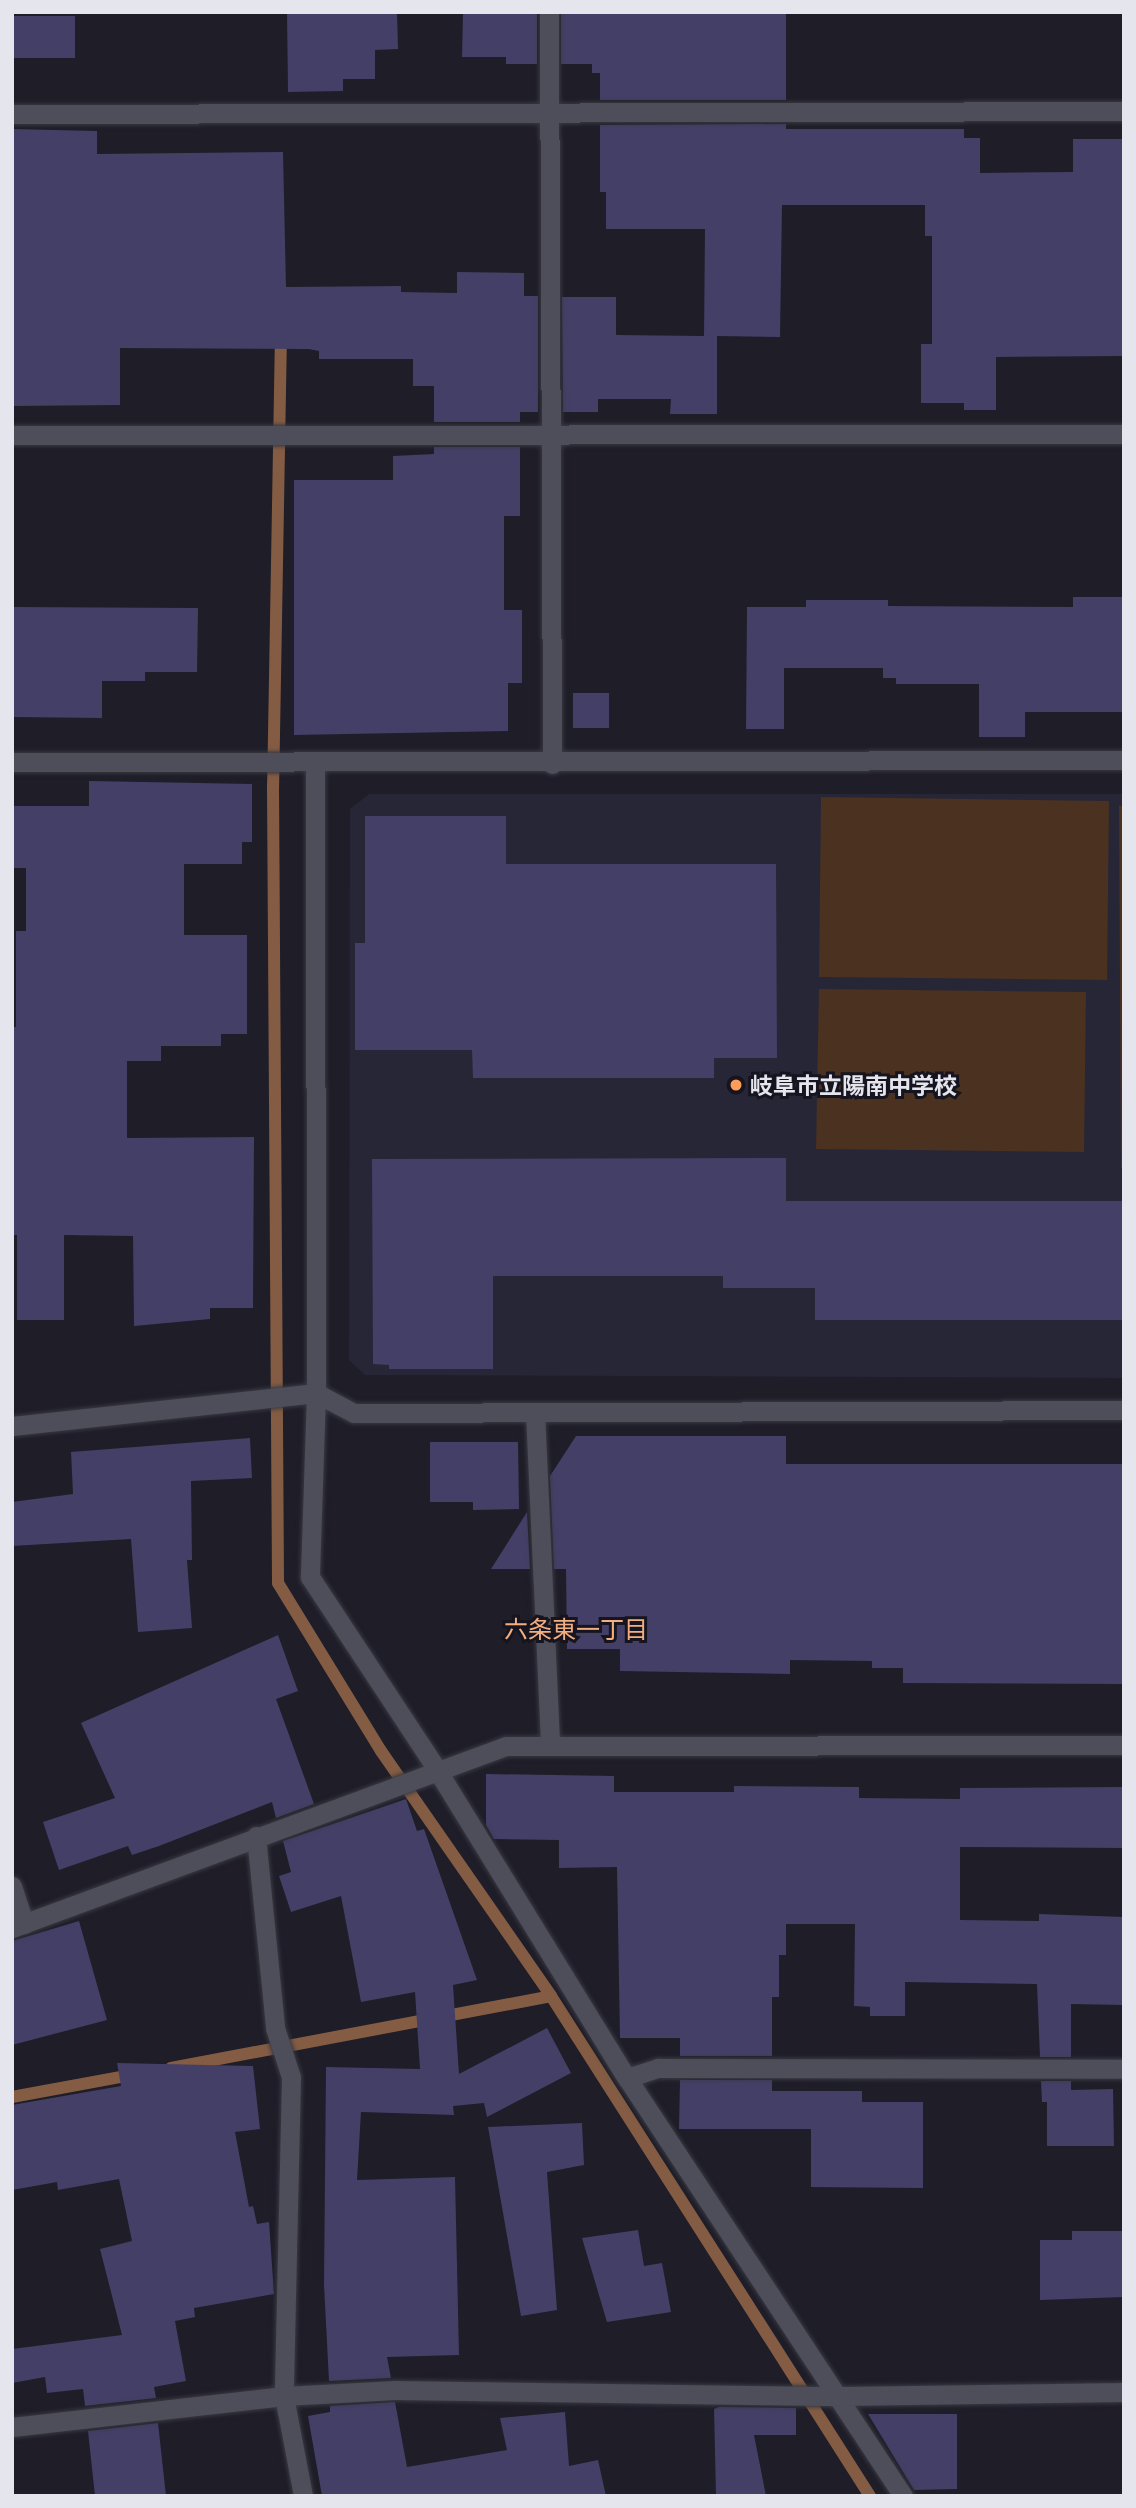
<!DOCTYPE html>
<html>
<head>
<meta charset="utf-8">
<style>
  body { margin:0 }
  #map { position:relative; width:1136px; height:2508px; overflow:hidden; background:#1e1d28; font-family:"Golos Text","Noto Sans JP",sans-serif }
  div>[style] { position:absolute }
  .built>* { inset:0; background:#272637 }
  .green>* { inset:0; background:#4a3120 }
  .stream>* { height:12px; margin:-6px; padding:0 6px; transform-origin:6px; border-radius:6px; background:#845c43 }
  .building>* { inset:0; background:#443f66 }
  .roads { filter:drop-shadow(0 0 2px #393941) drop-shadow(0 0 2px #393941) }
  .minor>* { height:19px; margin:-9.5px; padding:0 9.5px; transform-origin:9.5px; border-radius:9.5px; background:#4e4d5a }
  .dots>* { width:19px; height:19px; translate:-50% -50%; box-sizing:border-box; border:4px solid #15141f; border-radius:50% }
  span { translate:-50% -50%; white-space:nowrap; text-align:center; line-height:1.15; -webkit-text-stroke:6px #15141f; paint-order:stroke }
  .poi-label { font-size:23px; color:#e5e5ed; font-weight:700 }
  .left { translate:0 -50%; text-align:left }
  .neighbourhood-label { font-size:24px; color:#f2ad81 }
  .frame { position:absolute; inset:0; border:14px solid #e5e5ed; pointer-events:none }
</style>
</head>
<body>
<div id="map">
  <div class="built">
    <div style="clip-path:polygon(369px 794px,1124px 794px,1124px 1378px,365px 1375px,349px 1360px,350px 809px)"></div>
  </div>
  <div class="green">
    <div style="clip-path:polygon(821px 797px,1109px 801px,1107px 980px,819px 977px)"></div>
    <div style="clip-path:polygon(1119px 806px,1124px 806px,1124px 1168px,1121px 1168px)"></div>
    <div style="clip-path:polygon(819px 989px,1086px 992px,1084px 1152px,816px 1149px)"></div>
  </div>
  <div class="stream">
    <div style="left:273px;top:785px;width:798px;rotate:89.64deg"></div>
    <div style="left:278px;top:1583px;width:197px;rotate:58.5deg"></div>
    <div style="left:381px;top:1751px;width:298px;rotate:55.2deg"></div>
    <div style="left:551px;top:1996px;width:593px;rotate:57.46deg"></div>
    <div style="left:273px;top:792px;width:458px;rotate:-89deg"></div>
    <div style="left:171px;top:2068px;width:387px;rotate:-10.7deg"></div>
    <div style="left:12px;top:2097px;width:126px;rotate:-10.5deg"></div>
  </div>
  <div class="building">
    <div style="clip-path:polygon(287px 12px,397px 12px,398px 49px,375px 50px,375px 79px,343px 79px,343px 91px,288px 92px)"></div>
    <div style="clip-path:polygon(463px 12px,537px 12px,537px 64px,506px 64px,506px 57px,462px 57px)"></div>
    <div style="clip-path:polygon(561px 12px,786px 12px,786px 100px,600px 100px,600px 73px,592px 73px,592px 64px,561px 64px)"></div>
    <div style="clip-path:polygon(12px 16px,75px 16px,75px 58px,12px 58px)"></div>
    <div style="clip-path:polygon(786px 124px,786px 129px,964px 129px,964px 138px,980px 138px,980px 173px,1073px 172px,1073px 139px,1124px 139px,1124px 356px,996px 357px,996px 410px,964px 410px,964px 403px,921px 403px,921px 344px,932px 344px,932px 236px,925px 236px,925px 205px,782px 205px,780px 337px,717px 336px,717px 414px,670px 414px,671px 399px,598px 399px,598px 412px,563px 412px,562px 297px,616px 297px,616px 335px,704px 336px,705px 229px,606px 229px,606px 192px,600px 192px,600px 125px)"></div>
    <div style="clip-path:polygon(12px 129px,97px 131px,97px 154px,283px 152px,286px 287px,401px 286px,401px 292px,457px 293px,457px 272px,524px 273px,524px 296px,538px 296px,538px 412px,520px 412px,520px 422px,434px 422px,434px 386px,413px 386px,413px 359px,319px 359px,319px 351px,309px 349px,120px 348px,120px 405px,12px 406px)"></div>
    <div style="clip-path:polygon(434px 447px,520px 447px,520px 516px,504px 516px,504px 610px,522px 610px,522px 683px,508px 683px,508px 731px,294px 735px,294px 480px,393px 480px,393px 456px,434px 454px)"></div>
    <div style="clip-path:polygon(1073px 597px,1124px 597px,1124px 712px,1025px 712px,1025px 737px,979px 737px,979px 684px,896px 684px,896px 678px,883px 678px,883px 668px,784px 668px,784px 729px,746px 729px,747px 607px,806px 607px,806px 600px,888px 600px,888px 606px,1073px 607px)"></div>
    <div style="clip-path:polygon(12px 607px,198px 608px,197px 672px,145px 672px,145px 681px,102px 681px,102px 718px,12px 717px)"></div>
    <div style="clip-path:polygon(573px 693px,609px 693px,609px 728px,573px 728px)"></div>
    <div style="clip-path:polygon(89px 781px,252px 784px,252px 842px,242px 842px,242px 864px,184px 864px,184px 935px,247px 935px,247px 1034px,221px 1034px,221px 1046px,161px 1046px,161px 1061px,127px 1061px,127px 1138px,254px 1137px,253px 1308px,210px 1308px,210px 1319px,134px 1326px,133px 1236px,64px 1235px,64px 1320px,17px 1320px,17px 1235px,12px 1235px,12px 1027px,16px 1027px,16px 931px,26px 931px,26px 868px,13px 868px,13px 806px,89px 806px)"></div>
    <div style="clip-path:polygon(365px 816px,506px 816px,506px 864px,776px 864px,777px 1058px,714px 1058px,714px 1078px,473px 1078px,472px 1050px,355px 1050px,355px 943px,365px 943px)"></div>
    <div style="clip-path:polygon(786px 1158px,786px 1201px,1124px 1201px,1124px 1320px,815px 1320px,815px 1288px,723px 1288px,723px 1276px,493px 1276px,493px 1369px,389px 1369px,389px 1365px,373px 1364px,372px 1159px)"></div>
    <div style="clip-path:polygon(576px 1436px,786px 1436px,786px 1464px,1123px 1464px,1124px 1684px,903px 1683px,903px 1668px,872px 1668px,872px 1661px,790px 1660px,790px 1674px,620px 1671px,620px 1649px,567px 1649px,566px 1569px,554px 1569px,550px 1476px)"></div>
    <div style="clip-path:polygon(250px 1438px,252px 1478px,191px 1481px,192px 1560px,187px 1560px,192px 1628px,138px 1632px,131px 1539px,12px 1546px,12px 1502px,73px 1494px,71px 1452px)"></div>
    <div style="clip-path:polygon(430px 1442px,518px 1442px,519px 1509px,473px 1510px,473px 1502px,430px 1502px)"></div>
    <div style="clip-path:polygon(527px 1512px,530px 1569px,491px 1569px)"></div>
    <div style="clip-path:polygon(278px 1635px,298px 1691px,276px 1699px,314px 1804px,276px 1818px,272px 1802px,159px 1846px,132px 1855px,128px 1846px,59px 1870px,43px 1822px,115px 1798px,81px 1723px)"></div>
    <div style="clip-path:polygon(486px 1774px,614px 1776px,614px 1792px,734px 1792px,734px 1786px,859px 1787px,859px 1798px,960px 1799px,960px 1788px,1124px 1787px,1124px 1848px,960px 1847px,960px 1920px,1039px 1921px,1039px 1914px,1124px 1917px,1124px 2005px,1071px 2004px,1071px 2057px,1040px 2057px,1037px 1984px,905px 1982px,905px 2016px,870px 2016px,870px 2007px,854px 2006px,855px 1924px,786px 1924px,786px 1955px,779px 1955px,779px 1997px,772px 1997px,772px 2056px,680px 2056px,680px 2038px,620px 2038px,617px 1867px,559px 1868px,559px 1840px,494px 1839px,486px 1825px)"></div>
    <div style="clip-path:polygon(406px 1799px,417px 1831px,424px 1829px,477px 1980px,453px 1985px,459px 2074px,547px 2028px,571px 2073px,487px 2117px,484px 2103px,453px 2106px,454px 2115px,361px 2112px,357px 2180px,455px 2177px,459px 2355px,387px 2357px,391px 2378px,329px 2381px,324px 2285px,326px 2067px,420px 2069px,415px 1992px,361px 2002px,341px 1896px,291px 1912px,279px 1876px,291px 1872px,283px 1841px)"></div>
    <div style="clip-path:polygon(79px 1921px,107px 2020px,12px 2045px,12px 1941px)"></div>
    <div style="clip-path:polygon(117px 2063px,253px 2066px,260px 2129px,235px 2132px,249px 2207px,253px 2206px,257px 2224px,269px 2222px,274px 2294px,194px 2308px,195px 2317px,175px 2321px,186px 2381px,154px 2387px,156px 2398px,85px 2406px,83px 2389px,47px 2393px,45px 2377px,12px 2383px,12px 2349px,122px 2335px,100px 2249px,132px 2241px,119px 2179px,58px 2190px,57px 2182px,12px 2190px,12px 2105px,121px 2086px)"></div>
    <div style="clip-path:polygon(680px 2080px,772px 2080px,772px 2091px,862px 2091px,862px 2102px,923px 2102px,923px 2188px,811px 2187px,811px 2129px,679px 2129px)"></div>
    <div style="clip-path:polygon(1041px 2081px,1071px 2081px,1071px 2090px,1113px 2089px,1114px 2146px,1047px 2146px,1047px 2102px,1042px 2102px)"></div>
    <div style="clip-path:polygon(582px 2123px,584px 2165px,547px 2172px,557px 2310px,521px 2316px,488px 2127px)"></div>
    <div style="clip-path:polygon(638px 2230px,644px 2266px,662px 2263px,671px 2312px,607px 2322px,582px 2238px)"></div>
    <div style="clip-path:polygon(1072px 2231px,1124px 2231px,1124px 2297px,1040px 2300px,1040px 2240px,1072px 2240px)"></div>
    <div style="clip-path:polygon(395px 2402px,407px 2467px,507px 2450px,500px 2418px,565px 2412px,569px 2466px,598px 2460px,606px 2496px,322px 2496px,308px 2416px,330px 2412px,330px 2406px)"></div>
    <div style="clip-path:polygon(719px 2407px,796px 2408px,796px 2435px,754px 2435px,766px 2496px,716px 2496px,714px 2409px)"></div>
    <div style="clip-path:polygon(868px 2414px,957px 2414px,957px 2489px,914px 2490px)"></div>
    <div style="clip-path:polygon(158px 2423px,166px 2496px,95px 2496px,88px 2431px)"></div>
  </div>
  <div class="roads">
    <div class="minor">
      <div style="left:549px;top:12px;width:752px;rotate:89.77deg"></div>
      <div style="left:12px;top:114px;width:1112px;rotate:-0.15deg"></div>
      <div style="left:12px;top:435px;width:1112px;rotate:-0.05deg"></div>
      <div style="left:12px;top:762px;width:1112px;rotate:-0.1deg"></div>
      <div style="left:315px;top:765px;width:628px;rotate:89.91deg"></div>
      <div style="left:316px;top:1393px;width:43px;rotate:27.8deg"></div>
      <div style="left:354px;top:1413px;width:770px;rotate:-0.22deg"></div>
      <div style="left:535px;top:1412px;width:332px;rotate:87.4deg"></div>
      <div style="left:12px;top:1426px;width:306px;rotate:-6.2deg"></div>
      <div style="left:316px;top:1393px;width:184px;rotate:91.9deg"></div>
      <div style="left:310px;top:1577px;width:235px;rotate:56.6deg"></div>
      <div style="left:439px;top:1773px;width:358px;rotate:58.4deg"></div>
      <div style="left:627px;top:2078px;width:501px;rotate:56.56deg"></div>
      <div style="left:256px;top:1836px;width:193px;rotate:84.3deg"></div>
      <div style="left:275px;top:2028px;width:52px;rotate:71.9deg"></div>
      <div style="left:291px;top:2077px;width:319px;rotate:91.3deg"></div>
      <div style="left:284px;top:2396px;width:102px;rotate:79.2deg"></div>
      <div style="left:12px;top:1886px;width:40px;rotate:72deg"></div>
      <div style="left:12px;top:1928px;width:526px;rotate:-20.22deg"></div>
      <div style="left:506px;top:1746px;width:618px;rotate:-0.09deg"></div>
      <div style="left:627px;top:2078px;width:33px;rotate:-18deg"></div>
      <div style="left:658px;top:2068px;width:466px;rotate:0.1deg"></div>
      <div style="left:12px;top:2427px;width:274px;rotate:-6.5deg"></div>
      <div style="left:284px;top:2396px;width:111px;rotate:-3.1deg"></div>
      <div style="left:395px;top:2390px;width:444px;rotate:0.8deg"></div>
      <div style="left:839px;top:2396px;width:285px;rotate:-0.8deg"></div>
    </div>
  </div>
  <div class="dots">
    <div style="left:736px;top:1085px;background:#fe9c58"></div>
  </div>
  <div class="poi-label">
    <span class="left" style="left:750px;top:1085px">岐阜市立陽南中学校</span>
  </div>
  <div class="neighbourhood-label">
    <span style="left:576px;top:1629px">六条東一丁目</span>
  </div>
  <div class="frame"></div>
</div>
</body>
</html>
